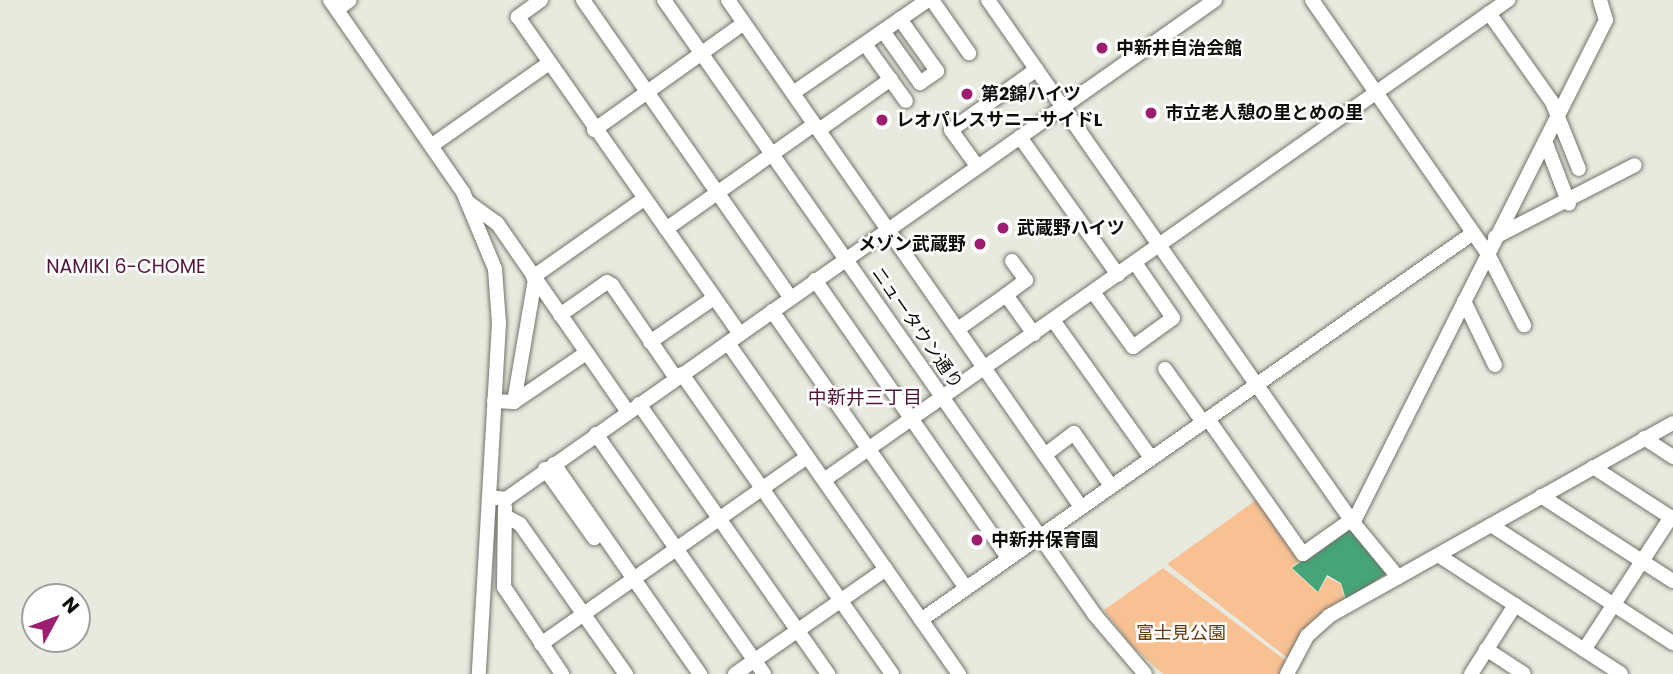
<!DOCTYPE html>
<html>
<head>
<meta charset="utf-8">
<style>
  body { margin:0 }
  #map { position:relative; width:1673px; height:674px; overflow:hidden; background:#e9eadf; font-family:Poppins,"Noto Sans JP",sans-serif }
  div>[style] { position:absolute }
  .green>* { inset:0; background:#f8c194 }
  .water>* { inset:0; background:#45a578 }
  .roads { filter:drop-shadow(0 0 2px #72736a) drop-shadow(0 0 2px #72736a) }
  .minor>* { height:14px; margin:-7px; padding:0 7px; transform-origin:7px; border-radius:7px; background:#fff }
  .dots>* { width:19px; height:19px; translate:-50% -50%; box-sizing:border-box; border:4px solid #fff; border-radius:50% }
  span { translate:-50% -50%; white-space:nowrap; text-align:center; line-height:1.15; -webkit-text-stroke:5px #fff; paint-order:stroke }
  .poi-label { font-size:18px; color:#0e0f0b; font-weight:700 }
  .left { translate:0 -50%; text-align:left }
  .right { translate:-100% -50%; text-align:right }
  .street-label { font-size:18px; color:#0e0f0b }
  .park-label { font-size:18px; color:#693b0b }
  .neighbourhood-label { font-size:19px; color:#52153b }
  .north { position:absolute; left:21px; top:583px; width:70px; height:70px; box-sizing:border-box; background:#fff; border:2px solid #9f9f9d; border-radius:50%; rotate:49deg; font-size:19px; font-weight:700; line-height:28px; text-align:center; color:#0e0f0b }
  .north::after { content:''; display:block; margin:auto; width:24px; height:32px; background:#9d1d71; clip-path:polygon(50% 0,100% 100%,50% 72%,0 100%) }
</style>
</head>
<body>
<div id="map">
  <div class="green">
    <div style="clip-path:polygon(1259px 498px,1302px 559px,1291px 568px,1318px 593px,1327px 577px,1341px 584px,1345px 602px,1289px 659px,1167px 564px)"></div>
    <div style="clip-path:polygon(1163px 568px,1289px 663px,1283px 674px,1163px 674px,1131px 645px,1104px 610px)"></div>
  </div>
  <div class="water">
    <div style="clip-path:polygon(1344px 531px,1355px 531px,1389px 572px,1346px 600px,1341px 583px,1327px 575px,1318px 592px,1292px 568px)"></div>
  </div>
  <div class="roads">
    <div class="minor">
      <div style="left:330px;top:0;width:234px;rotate:55.3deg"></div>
      <div style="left:463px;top:192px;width:83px;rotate:67.4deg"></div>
      <div style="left:495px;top:269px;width:54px;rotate:85.8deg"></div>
      <div style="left:499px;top:323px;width:352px;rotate:93.3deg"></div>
      <div style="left:541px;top:0;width:29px;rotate:144deg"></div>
      <div style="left:518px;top:17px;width:387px;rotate:55deg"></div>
      <div style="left:583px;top:0;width:362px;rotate:55.1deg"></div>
      <div style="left:664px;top:0;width:751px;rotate:54.98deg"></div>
      <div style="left:1095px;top:615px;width:77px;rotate:49.7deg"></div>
      <div style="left:728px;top:0;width:618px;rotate:55.15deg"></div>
      <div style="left:932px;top:0;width:65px;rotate:55.1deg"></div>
      <div style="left:988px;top:0;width:634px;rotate:55.08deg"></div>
      <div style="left:1351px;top:520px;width:74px;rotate:50.5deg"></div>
      <div style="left:1312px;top:0;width:309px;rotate:55.3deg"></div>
      <div style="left:1488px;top:254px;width:80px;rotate:63.1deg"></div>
      <div style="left:337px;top:10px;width:16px;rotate:-38deg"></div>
      <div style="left:1489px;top:13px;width:109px;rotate:54.7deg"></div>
      <div style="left:1552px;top:102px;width:72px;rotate:68.1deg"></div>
      <div style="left:883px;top:31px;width:64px;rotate:54.6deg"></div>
      <div style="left:920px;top:83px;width:21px;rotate:-35deg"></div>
      <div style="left:937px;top:71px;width:64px;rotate:-125.4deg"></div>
      <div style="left:865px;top:44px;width:70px;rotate:54.3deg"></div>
      <div style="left:793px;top:93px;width:164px;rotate:-34.6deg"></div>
      <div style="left:594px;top:130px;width:184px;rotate:-35.5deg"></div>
      <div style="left:819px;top:130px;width:88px;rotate:-35.3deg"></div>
      <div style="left:1020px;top:137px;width:169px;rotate:54.6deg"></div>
      <div style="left:1545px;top:141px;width:67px;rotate:69.1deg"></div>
      <div style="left:431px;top:146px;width:144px;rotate:-35.1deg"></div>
      <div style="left:977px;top:166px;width:44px;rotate:-125.8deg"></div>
      <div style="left:951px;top:130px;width:105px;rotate:-35.3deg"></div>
      <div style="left:469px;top:203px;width:34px;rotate:36deg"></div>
      <div style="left:497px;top:223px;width:230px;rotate:55.3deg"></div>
      <div style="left:666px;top:229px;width:182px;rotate:-35.2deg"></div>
      <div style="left:1495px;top:237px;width:157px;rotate:-27.2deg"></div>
      <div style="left:1012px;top:261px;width:24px;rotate:54deg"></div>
      <div style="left:1026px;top:280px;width:25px;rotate:143deg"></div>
      <div style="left:1006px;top:295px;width:48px;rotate:54.3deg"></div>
      <div style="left:533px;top:277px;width:136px;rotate:-35.1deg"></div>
      <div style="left:815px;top:280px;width:338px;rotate:55.2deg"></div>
      <div style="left:1093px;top:292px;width:68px;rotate:54deg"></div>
      <div style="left:1133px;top:347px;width:49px;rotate:-35.9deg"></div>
      <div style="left:1173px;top:318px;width:67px;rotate:-124.6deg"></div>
      <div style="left:1464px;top:301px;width:71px;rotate:64.2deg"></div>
      <div style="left:772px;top:311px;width:337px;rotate:55deg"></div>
      <div style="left:560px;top:315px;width:57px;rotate:-35.1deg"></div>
      <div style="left:607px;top:282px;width:6px;rotate:31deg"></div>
      <div style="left:612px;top:285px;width:113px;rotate:55.5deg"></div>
      <div style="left:1053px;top:320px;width:169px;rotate:54.6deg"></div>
      <div style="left:958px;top:329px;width:59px;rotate:-35.3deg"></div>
      <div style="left:650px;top:342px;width:78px;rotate:-34.5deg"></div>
      <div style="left:728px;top:343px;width:404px;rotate:55.1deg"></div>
      <div style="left:1165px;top:369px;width:65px;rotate:54.4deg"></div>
      <div style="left:682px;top:374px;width:366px;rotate:55deg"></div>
      <div style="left:494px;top:401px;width:20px;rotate:3deg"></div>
      <div style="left:514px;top:402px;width:125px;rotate:-80.3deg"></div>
      <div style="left:514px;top:402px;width:87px;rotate:-34.2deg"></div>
      <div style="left:639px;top:404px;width:330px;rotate:55deg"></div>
      <div style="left:1208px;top:419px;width:165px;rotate:54.9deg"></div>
      <div style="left:1303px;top:554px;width:59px;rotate:-35.3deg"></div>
      <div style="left:596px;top:434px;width:293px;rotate:55deg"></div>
      <div style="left:1644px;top:438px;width:35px;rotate:33deg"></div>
      <div style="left:1046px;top:454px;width:35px;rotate:-37deg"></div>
      <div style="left:1074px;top:433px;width:65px;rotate:55.1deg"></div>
      <div style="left:554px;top:464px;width:256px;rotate:55.2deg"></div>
      <div style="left:1593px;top:467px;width:95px;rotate:33deg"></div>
      <div style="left:545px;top:469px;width:85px;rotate:54.6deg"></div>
      <div style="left:824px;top:480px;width:836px;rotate:-35.06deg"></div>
      <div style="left:1541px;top:496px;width:157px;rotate:32.8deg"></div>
      <div style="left:489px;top:497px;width:17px;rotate:7deg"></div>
      <div style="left:506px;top:499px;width:867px;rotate:-35.14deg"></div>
      <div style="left:505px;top:507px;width:80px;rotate:90.7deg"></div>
      <div style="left:504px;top:587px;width:105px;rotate:56.3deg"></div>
      <div style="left:505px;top:516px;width:17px;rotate:28deg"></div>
      <div style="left:520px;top:524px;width:184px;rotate:54.8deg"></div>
      <div style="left:1353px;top:523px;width:563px;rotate:-63.3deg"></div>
      <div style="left:1606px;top:20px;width:21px;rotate:-107deg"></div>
      <div style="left:1491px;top:525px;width:217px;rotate:33deg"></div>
      <div style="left:1438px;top:555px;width:218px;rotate:33deg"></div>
      <div style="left:921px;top:620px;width:674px;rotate:-35.03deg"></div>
      <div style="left:541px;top:644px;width:325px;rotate:-35.1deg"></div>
      <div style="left:1486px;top:649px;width:45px;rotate:33.3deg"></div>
      <div style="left:1584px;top:650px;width:159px;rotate:-56.8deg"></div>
      <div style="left:735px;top:674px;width:184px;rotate:-34.8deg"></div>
      <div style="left:1287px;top:674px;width:43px;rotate:-62.2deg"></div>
      <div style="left:1307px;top:636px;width:30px;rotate:-42deg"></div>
      <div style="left:1329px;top:616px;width:394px;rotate:-29.3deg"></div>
      <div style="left:1471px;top:674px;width:82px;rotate:-57.5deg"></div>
    </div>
  </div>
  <div class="dots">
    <div style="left:1102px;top:48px;background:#9d1d71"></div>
    <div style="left:967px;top:94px;background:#9d1d71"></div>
    <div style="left:1151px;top:113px;background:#9d1d71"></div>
    <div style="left:882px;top:120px;background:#9d1d71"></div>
    <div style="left:1003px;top:228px;background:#9d1d71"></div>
    <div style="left:980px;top:244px;background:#9d1d71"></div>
    <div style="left:977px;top:540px;background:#9d1d71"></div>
  </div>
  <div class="poi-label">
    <span class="left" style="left:1116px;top:48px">中新井自治会館</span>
    <span class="left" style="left:981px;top:94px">第2錦ハイツ</span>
    <span class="left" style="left:1165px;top:113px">市立老人憩の里とめの里</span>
    <span class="left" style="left:896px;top:120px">レオパレスサニーサイドL</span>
    <span class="left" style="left:1017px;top:228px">武蔵野ハイツ</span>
    <span class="right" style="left:966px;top:244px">メゾン武蔵野</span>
    <span class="left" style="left:991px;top:540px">中新井保育園</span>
  </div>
  <div class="street-label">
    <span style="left:917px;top:328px;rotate:55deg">ニュータウン通り</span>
  </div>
  <div class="park-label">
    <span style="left:1181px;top:633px">富士見公園</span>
  </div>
  <div class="neighbourhood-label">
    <span style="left:126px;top:267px">NAMIKI 6-CHOME</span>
    <span style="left:865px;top:398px">中新井三丁目</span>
  </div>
  <div class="north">N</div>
</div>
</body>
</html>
